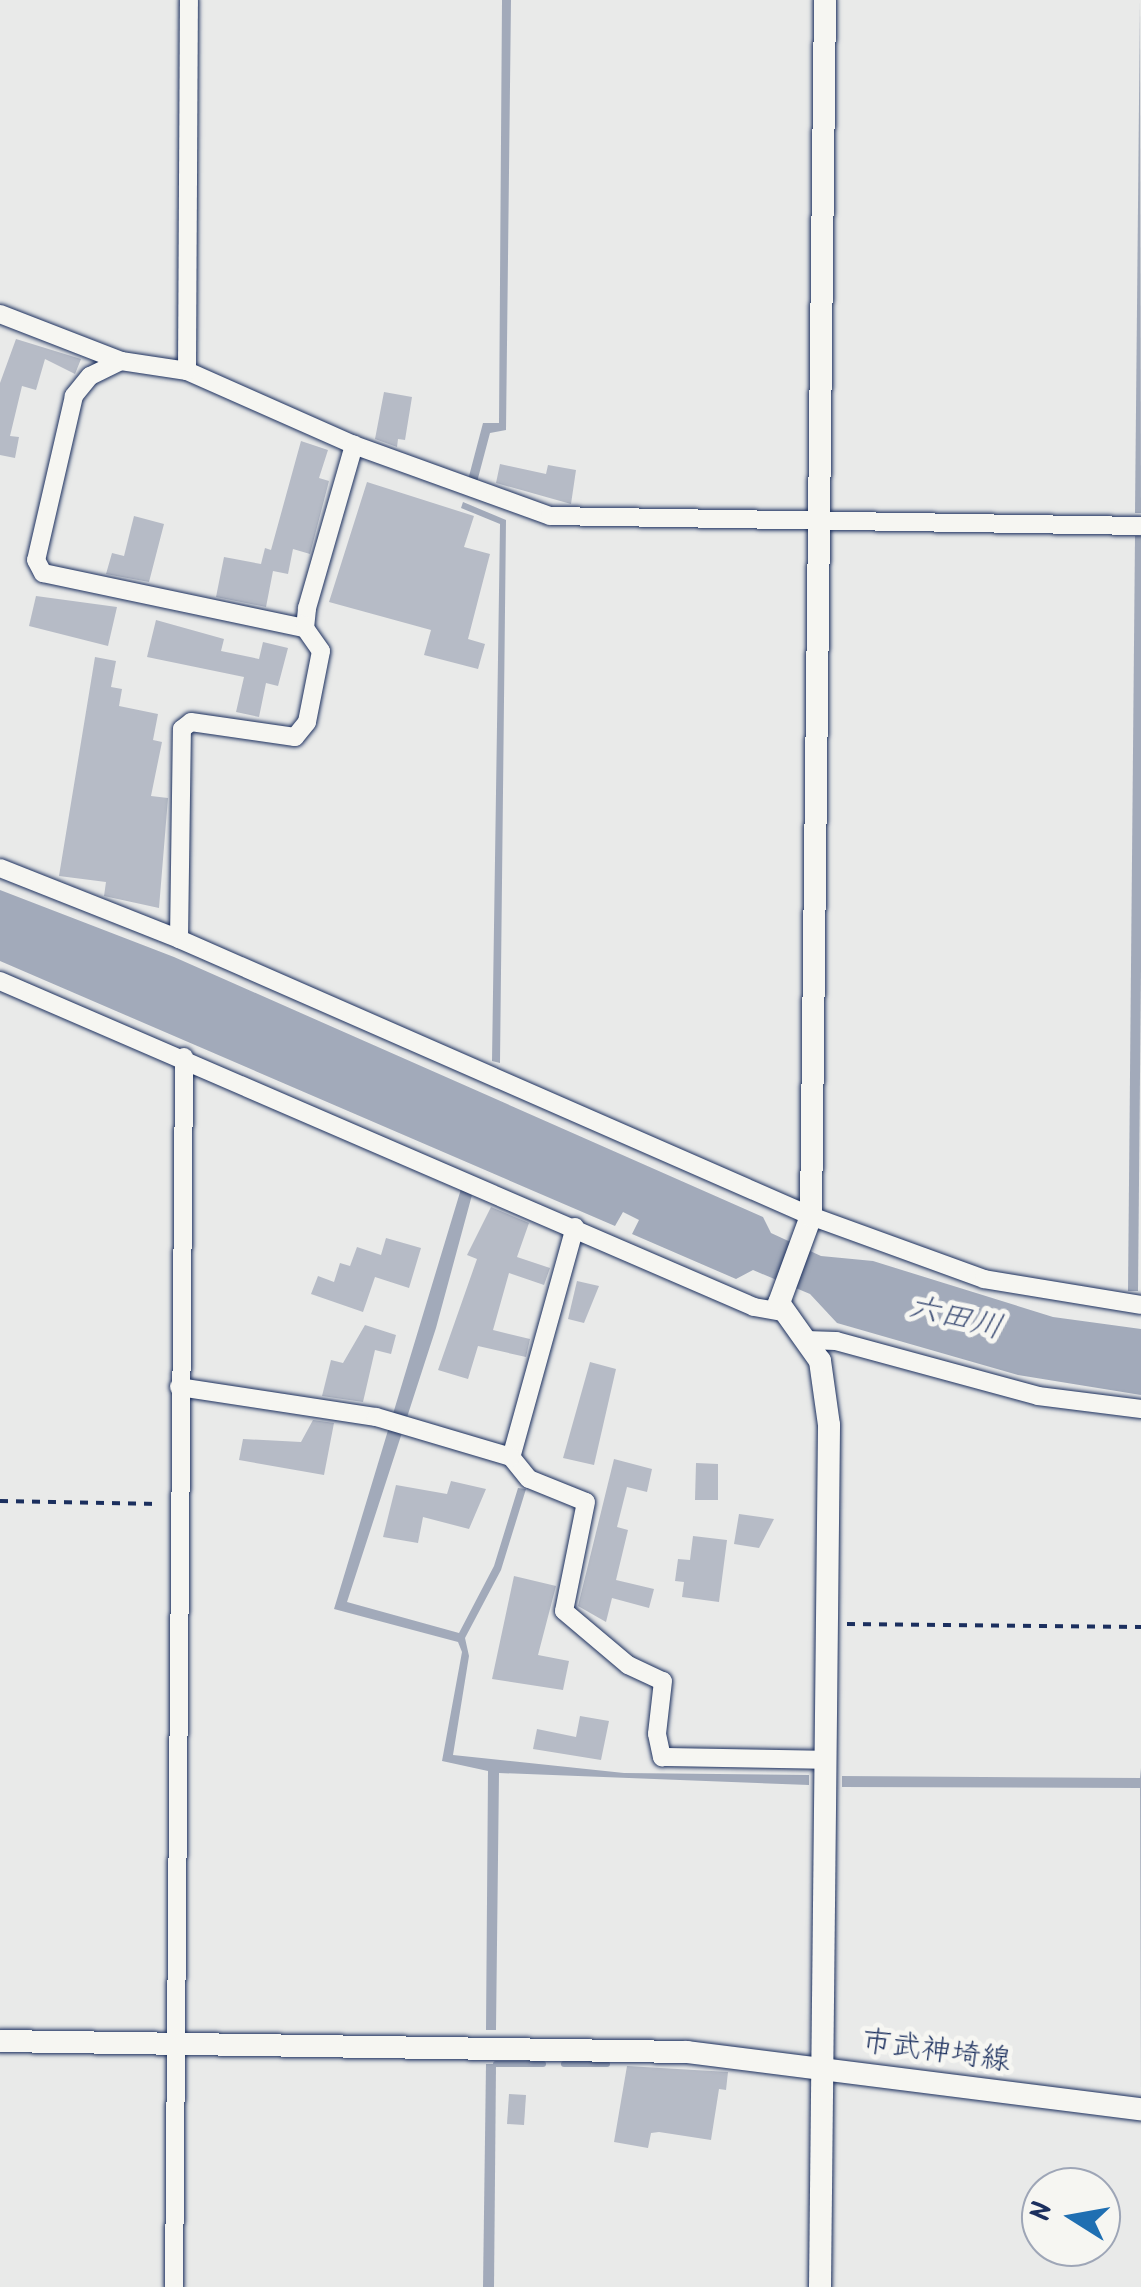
<!DOCTYPE html>
<html>
<head>
<meta charset="utf-8">
<style>
  body { margin:0 }
  #map { position:relative; width:1141px; height:2287px; overflow:hidden; background:#e9eae9; font-family:Kalam,"Klee One",sans-serif }
  div>[style] { position:absolute }
  .water>* { inset:0; background:#a2aaba }
  .stream>* { height:6px; margin:-3px; padding:0 3px; transform-origin:3px; border-radius:3px; background:#a2aaba }
  .building>* { inset:0; background:#b6bbc6 }
  .path>* { height:4px; margin-top:-2px; transform-origin:0; background:repeating-linear-gradient(90deg,#1b2f5e 0 8px,transparent 0 16px) }
  .roads { filter:drop-shadow(0 0 2px #1b2f5e) drop-shadow(0 0 2px #1b2f5e) }
  .street>* { height:18px; margin:-9px; padding:0 9px; transform-origin:9px; border-radius:9px; background:#f6f6f2 }
  .secondary>* { height:22px; margin:-11px; padding:0 11px; transform-origin:11px; border-radius:11px; background:#f6f6f2 }
  span { translate:-50% -50%; white-space:nowrap; text-align:center; line-height:1.15; -webkit-text-stroke:10px #f6f6f2; paint-order:stroke }
  .street-label { font-size:30px; color:#1b2f5e }
  .water-label { font-size:32px; color:#44547a; font-style:italic }
  .north { position:absolute; left:1021px; top:2167px; width:100px; height:100px; box-sizing:border-box; background:#f6f6f2; border:2px solid #9ea6b7; border-radius:50%; rotate:281deg; font-size:28px; font-weight:700; line-height:40px; text-align:center; color:#1b2f5e }
  .north::after { content:''; display:block; margin:auto; width:35px; height:45px; background:#1f6fb2; clip-path:polygon(50% 0,100% 100%,50% 72%,0 100%) }
</style>
</head>
<body>
<div id="map">
  <div class="water">
    <div style="clip-path:polygon(502px 0,511px 0,506px 430px,490px 433px,477px 482px,468px 480px,483px 423px,499px 423px)"></div>
    <div style="clip-path:polygon(1140px 0,1141px 513px,1135px 513px)"></div>
    <div style="clip-path:polygon(463px 502px,506px 520px,500px 1063px,492px 1061px,500px 524px,461px 508px)"></div>
    <div style="clip-path:polygon(1135px 536px,1141px 536px,1141px 969px,1138px 1291px,1128px 1291px)"></div>
    <div style="clip-path:polygon(0 890px,174px 957px,763px 1217px,771px 1233px,821px 1256px,873px 1261px,1053px 1317px,1141px 1329px,1141px 1395px,1018px 1375px,837px 1323px,810px 1294px,753px 1270px,736px 1279px,632px 1234px,639px 1220px,623px 1212px,615px 1226px,0 961px)"></div>
    <div style="clip-path:polygon(461px 1189px,472px 1195px,436px 1328px,347px 1602px,459px 1633px,494px 1566px,518px 1488px,526px 1489px,501px 1570px,465px 1638px,469px 1656px,453px 1755px,624px 1773px,809px 1775px,809px 1785px,499px 1773px,496px 2030px,486px 2030px,488px 1771px,442px 1761px,462px 1652px,458px 1642px,334px 1609px)"></div>
    <div style="clip-path:polygon(1141px 1768px,1141px 2096px,1140px 1788px,842px 1787px,842px 1776px,1140px 1778px)"></div>
    <div style="clip-path:polygon(486px 2064px,496px 2064px,494px 2287px,483px 2287px)"></div>
  </div>
  <div class="stream">
    <div style="left:496px;top:2064px;width:47px"></div>
    <div style="left:564px;top:2064px;width:43px"></div>
  </div>
  <div class="building">
    <div style="clip-path:polygon(16px 339px,81px 359px,75px 374px,45px 359px,36px 390px,22px 386px,10px 436px,19px 437px,15px 458px,0 455px,0 383px)"></div>
    <div style="clip-path:polygon(384px 392px,412px 397px,405px 440px,398px 439px,397px 447px,375px 439px)"></div>
    <div style="clip-path:polygon(301px 441px,328px 450px,319px 478px,329px 481px,310px 554px,293px 549px,288px 574px,273px 571px,266px 607px,216px 597px,224px 557px,261px 564px,265px 548px,271px 550px)"></div>
    <div style="clip-path:polygon(500px 464px,546px 474px,548px 465px,576px 470px,571px 504px,496px 483px)"></div>
    <div style="clip-path:polygon(367px 482px,474px 516px,464px 547px,490px 554px,468px 639px,485px 644px,478px 669px,424px 655px,431px 630px,329px 602px)"></div>
    <div style="clip-path:polygon(134px 516px,164px 524px,149px 582px,106px 574px,112px 553px,124px 556px)"></div>
    <div style="clip-path:polygon(36px 596px,117px 607px,108px 646px,29px 626px)"></div>
    <div style="clip-path:polygon(156px 620px,224px 639px,221px 651px,259px 659px,263px 642px,288px 648px,278px 686px,266px 683px,259px 717px,236px 712px,244px 677px,147px 657px)"></div>
    <div style="clip-path:polygon(95px 657px,116px 661px,111px 687px,122px 689px,119px 706px,158px 714px,153px 740px,162px 742px,151px 796px,168px 798px,159px 908px,104px 896px,106px 882px,59px 876px)"></div>
    <div style="clip-path:polygon(491px 1207px,529px 1223px,517px 1257px,550px 1268px,544px 1285px,509px 1273px,493px 1330px,530px 1339px,526px 1357px,478px 1346px,468px 1379px,438px 1370px,477px 1259px,467px 1255px)"></div>
    <div style="clip-path:polygon(386px 1238px,421px 1248px,409px 1288px,375px 1277px,363px 1312px,311px 1294px,318px 1276px,334px 1282px,340px 1263px,350px 1266px,357px 1247px,381px 1255px)"></div>
    <div style="clip-path:polygon(577px 1281px,599px 1286px,584px 1323px,568px 1319px)"></div>
    <div style="clip-path:polygon(365px 1325px,396px 1335px,391px 1354px,375px 1350px,363px 1402px,322px 1396px,331px 1360px,343px 1363px)"></div>
    <div style="clip-path:polygon(590px 1362px,616px 1369px,594px 1465px,563px 1458px)"></div>
    <div style="clip-path:polygon(313px 1420px,334px 1423px,324px 1475px,239px 1460px,243px 1439px,301px 1442px)"></div>
    <div style="clip-path:polygon(614px 1459px,652px 1469px,647px 1492px,627px 1487px,617px 1527px,628px 1530px,616px 1580px,654px 1589px,649px 1608px,612px 1598px,606px 1622px,578px 1606px)"></div>
    <div style="clip-path:polygon(696px 1463px,718px 1464px,718px 1500px,695px 1500px)"></div>
    <div style="clip-path:polygon(451px 1481px,486px 1489px,469px 1529px,423px 1517px,418px 1543px,383px 1537px,396px 1485px,447px 1494px)"></div>
    <div style="clip-path:polygon(739px 1514px,774px 1519px,759px 1548px,734px 1544px)"></div>
    <div style="clip-path:polygon(693px 1536px,727px 1540px,719px 1602px,682px 1597px,684px 1582px,675px 1581px,678px 1559px,690px 1560px)"></div>
    <div style="clip-path:polygon(514px 1576px,556px 1586px,538px 1655px,569px 1661px,563px 1690px,492px 1679px)"></div>
    <div style="clip-path:polygon(580px 1716px,609px 1721px,601px 1760px,533px 1749px,537px 1729px,576px 1737px)"></div>
    <div style="clip-path:polygon(627px 2066px,728px 2072px,726px 2090px,719px 2089px,711px 2140px,659px 2132px,651px 2133px,648px 2148px,614px 2142px)"></div>
    <div style="clip-path:polygon(509px 2094px,526px 2095px,524px 2125px,507px 2124px)"></div>
  </div>
  <div class="path">
    <div style="left:0;top:1501px;width:160px;rotate:1.1deg"></div>
    <div style="left:847px;top:1624px;width:294px;rotate:0.6deg"></div>
  </div>
  <div class="roads">
    <div class="street">
      <div style="left:0;top:314px;width:130px;rotate:21.2deg"></div>
      <div style="left:121px;top:361px;width:67px;rotate:8.6deg"></div>
      <div style="left:187px;top:371px;width:183px;rotate:23.9deg"></div>
      <div style="left:354px;top:445px;width:208px;rotate:19.9deg"></div>
      <div style="left:550px;top:516px;width:591px;rotate:0.97deg"></div>
      <div style="left:121px;top:361px;width:34px;rotate:154deg"></div>
      <div style="left:90px;top:376px;width:26px;rotate:129deg"></div>
      <div style="left:74px;top:396px;width:168px;rotate:103deg"></div>
      <div style="left:36px;top:560px;width:15px;rotate:62deg"></div>
      <div style="left:43px;top:573px;width:268px;rotate:11.9deg"></div>
      <div style="left:187px;top:371px;width:371px;rotate:-89.7deg"></div>
      <div style="left:0;top:868px;width:193px;rotate:21.6deg"></div>
      <div style="left:179px;top:939px;width:690px;rotate:23.67deg"></div>
      <div style="left:811px;top:1216px;width:184px;rotate:20deg"></div>
      <div style="left:984px;top:1279px;width:159px;rotate:9.4deg"></div>
      <div style="left:179px;top:939px;width:210px;rotate:-89.2deg"></div>
      <div style="left:182px;top:729px;width:11px;rotate:-38deg"></div>
      <div style="left:191px;top:722px;width:105px;rotate:8.2deg"></div>
      <div style="left:295px;top:737px;width:19px;rotate:-51deg"></div>
      <div style="left:307px;top:722px;width:72px;rotate:-78.8deg"></div>
      <div style="left:321px;top:651px;width:28px;rotate:-125deg"></div>
      <div style="left:305px;top:628px;width:20px;rotate:-84deg"></div>
      <div style="left:307px;top:608px;width:170px;rotate:-73.9deg"></div>
      <div style="left:0;top:981px;width:821px;rotate:23.38deg"></div>
      <div style="left:754px;top:1307px;width:27px;rotate:10deg"></div>
      <div style="left:575px;top:1227px;width:239px;rotate:105.5deg"></div>
      <div style="left:511px;top:1457px;width:28px;rotate:51deg"></div>
      <div style="left:529px;top:1479px;width:61px;rotate:22deg"></div>
      <div style="left:586px;top:1502px;width:111px;rotate:101.4deg"></div>
      <div style="left:564px;top:1611px;width:84px;rotate:40.2deg"></div>
      <div style="left:628px;top:1665px;width:38px;rotate:25deg"></div>
      <div style="left:663px;top:1681px;width:53px;rotate:96.5deg"></div>
      <div style="left:657px;top:1734px;width:24px;rotate:78deg"></div>
      <div style="left:662px;top:1757px;width:164px;rotate:1deg"></div>
      <div style="left:806px;top:1340px;width:30px;rotate:2deg"></div>
      <div style="left:836px;top:1341px;width:209px;rotate:15.2deg"></div>
      <div style="left:1038px;top:1396px;width:104px;rotate:7.2deg"></div>
      <div style="left:179px;top:1387px;width:199px;rotate:8.7deg"></div>
      <div style="left:376px;top:1417px;width:141px;rotate:16.5deg"></div>
      <div style="left:174px;top:2287px;width:1230px;rotate:-89.53deg"></div>
    </div>
    <div class="secondary">
      <div style="left:0;top:2041px;width:687px;rotate:0.92deg"></div>
      <div style="left:687px;top:2052px;width:458px;rotate:7.2deg"></div>
      <div style="left:820px;top:2287px;width:862px;rotate:-89.4deg"></div>
      <div style="left:829px;top:1425px;width:65px;rotate:-98deg"></div>
      <div style="left:820px;top:1361px;width:71px;rotate:-125.3deg"></div>
      <div style="left:779px;top:1303px;width:93px;rotate:-69.8deg"></div>
      <div style="left:811px;top:1216px;width:1216px;rotate:-89.34deg"></div>
    </div>
  </div>
  <div class="street-label">
    <span style="left:936px;top:2052px;rotate:8deg">市武神埼線</span>
  </div>
  <div class="water-label">
    <span style="left:955px;top:1319px;rotate:14deg">六田川</span>
  </div>
  <div class="north">N</div>
</div>
</body>
</html>
